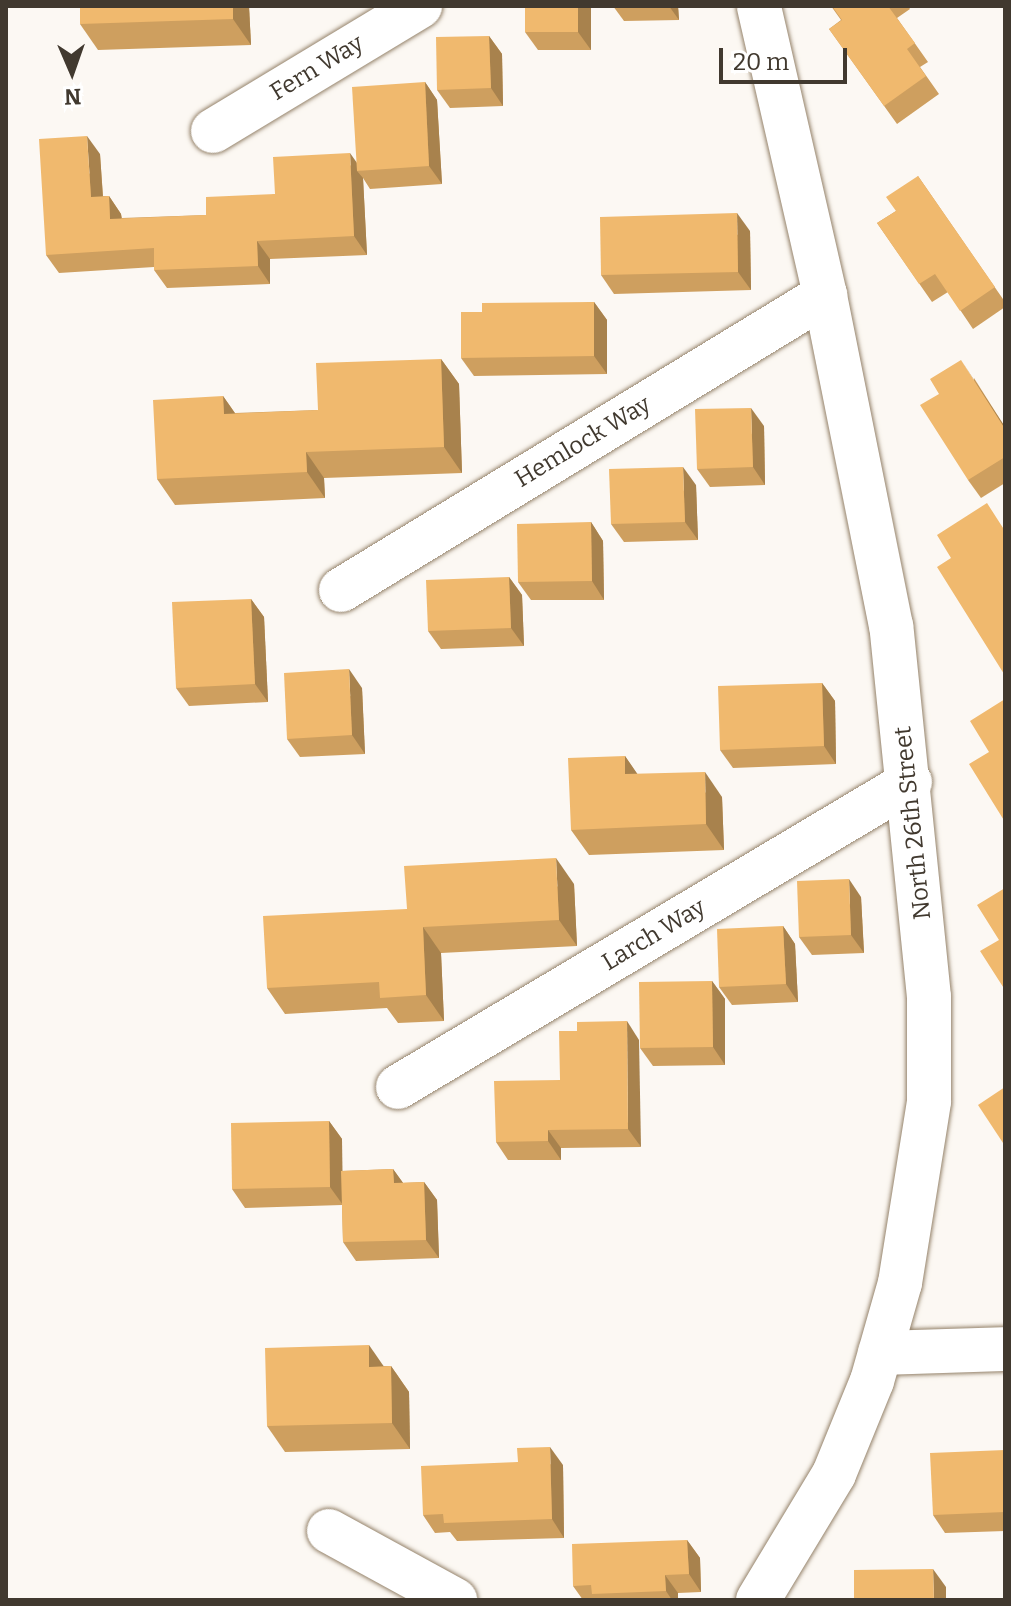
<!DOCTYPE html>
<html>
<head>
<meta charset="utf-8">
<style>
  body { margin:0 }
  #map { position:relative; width:1011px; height:1606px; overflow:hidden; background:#fcf8f3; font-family:Bitter,serif }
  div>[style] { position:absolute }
  .roads { filter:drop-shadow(0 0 2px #95836b) drop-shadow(0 0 2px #95836b) }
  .minor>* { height:44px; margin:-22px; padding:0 22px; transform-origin:22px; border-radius:22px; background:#fff }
  .wall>* { inset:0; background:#ce9f5f }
  .shaded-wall>* { inset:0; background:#a8824d }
  .building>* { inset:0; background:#f0b96e }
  span { translate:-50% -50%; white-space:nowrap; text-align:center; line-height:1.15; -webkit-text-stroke:6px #fff; paint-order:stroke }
  .street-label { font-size:24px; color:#41392f }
  .frame { position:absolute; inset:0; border:8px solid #41392f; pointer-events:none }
  .north { position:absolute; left:32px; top:32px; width:80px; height:80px; -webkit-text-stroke:6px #fff; paint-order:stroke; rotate:178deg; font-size:22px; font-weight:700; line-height:32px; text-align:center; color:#41392f }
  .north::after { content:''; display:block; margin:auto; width:28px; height:36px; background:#41392f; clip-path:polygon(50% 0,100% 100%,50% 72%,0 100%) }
  .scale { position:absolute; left:719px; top:48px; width:128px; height:36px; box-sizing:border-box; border:4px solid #41392f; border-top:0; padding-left:10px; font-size:24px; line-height:28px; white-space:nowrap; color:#41392f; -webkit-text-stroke:6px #fff; paint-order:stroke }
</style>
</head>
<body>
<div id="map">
  <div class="roads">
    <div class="minor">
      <div style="left:213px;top:131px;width:242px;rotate:-31.1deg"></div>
      <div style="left:341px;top:590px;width:567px;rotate:-31.36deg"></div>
      <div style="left:398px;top:1087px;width:596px;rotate:-30.78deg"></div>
      <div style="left:880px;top:1353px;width:125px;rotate:-1.8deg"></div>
      <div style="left:329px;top:1531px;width:144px;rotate:28.7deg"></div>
      <div style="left:758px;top:1600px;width:147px;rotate:-58.9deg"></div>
      <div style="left:834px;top:1474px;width:100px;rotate:-67.8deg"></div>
      <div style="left:872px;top:1381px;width:102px;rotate:-74.1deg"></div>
      <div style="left:900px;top:1283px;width:184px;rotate:-80.9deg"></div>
      <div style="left:929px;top:1101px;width:104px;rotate:-90deg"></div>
      <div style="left:929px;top:997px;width:373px;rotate:-95.8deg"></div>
      <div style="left:891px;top:626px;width:338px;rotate:-101.3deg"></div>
      <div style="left:825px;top:295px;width:296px;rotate:-102.9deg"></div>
    </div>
  </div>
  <div class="wall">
    <div style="clip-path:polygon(80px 6px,249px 6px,251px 45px,98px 50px,80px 24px)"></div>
    <div style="clip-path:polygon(525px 6px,591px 6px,591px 50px,538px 50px,525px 32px)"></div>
    <div style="clip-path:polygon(613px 6px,678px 6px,679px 20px,624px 21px)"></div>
    <div style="clip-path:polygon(831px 6px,908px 6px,910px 9px,897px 18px,928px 62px,920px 67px,939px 94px,897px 124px,829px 29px,841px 20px)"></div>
    <div style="clip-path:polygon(489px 36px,502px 54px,503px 106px,450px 108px,437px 90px)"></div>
    <div style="clip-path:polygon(425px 82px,437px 100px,442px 184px,370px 189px,363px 178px,367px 255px,270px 259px,270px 284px,167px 288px,154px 270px,154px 267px,59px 273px,46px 255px,100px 154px,103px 196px,109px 196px,121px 214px,122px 218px,206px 215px,275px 194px,357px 163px)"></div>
    <div style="clip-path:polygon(918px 176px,1005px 302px,1005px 307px,973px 329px,948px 292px,932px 302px,877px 223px,896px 211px)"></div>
    <div style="clip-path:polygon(750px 231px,751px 290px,614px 294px,601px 275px)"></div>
    <div style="clip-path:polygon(594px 302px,607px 320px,607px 374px,474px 376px,461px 358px,482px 312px)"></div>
    <div style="clip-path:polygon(441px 359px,459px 384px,462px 473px,324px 478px,325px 498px,175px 505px,157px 479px,223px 396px,235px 413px,318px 410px)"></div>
    <div style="clip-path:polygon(974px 378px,1005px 427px,1005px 483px,981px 498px,968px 480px)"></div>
    <div style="clip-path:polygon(764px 426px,765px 485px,710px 487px,697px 469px)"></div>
    <div style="clip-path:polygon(696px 485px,698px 540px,624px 542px,611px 524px)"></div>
    <div style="clip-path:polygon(591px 522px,603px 541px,604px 600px,531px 600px,518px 582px)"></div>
    <div style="clip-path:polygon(509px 577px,522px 595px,524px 646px,441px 649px,428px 631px)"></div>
    <div style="clip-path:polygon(251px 599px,264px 617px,268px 702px,189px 706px,176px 688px)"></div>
    <div style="clip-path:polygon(822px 683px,835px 701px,836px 764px,733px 768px,720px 750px)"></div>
    <div style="clip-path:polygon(362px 688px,365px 754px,300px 757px,287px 739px)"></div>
    <div style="clip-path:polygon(625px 756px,637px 774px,722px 797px,724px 850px,589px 855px,571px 830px)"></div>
    <div style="clip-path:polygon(574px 884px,577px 946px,441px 953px,444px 1021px,398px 1023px,387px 1008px,285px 1014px,267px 988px,407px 909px)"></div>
    <div style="clip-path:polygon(861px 897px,864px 953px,812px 955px,799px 937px)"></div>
    <div style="clip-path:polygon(783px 926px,795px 944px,798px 1002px,732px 1005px,719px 987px)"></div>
    <div style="clip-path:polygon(712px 981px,725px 999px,725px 1065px,653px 1066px,640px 1048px)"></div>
    <div style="clip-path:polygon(577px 1031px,641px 1147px,561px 1148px,561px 1160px,508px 1160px,496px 1142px,560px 1080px)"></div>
    <div style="clip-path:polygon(329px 1121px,342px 1139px,342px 1171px,393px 1169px,403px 1183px,424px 1182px,437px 1200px,439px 1258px,356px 1261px,343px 1242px,342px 1205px,245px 1208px,232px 1189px)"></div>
    <div style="clip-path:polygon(384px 1366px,391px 1366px,409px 1392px,410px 1449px,285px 1452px,267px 1426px)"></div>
    <div style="clip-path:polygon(1005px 1450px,1005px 1531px,945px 1533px,933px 1515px)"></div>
    <div style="clip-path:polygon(518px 1462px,563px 1465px,564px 1538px,457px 1541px,450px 1532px,435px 1533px,423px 1515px)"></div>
    <div style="clip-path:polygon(687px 1540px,700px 1558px,701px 1592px,678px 1593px,678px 1600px,583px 1600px,573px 1586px)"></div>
  </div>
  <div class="shaded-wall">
    <div style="clip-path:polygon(233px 6px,249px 6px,251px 45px,233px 19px)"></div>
    <div style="clip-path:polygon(578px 6px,591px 6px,591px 50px,578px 32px)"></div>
    <div style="clip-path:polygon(669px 6px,678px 6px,679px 20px)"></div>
    <div style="clip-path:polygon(489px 36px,502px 54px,503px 106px,491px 88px)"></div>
    <div style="clip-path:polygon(425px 82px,437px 100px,442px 184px,429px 166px)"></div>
    <div style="clip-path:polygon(87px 136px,100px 154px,104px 215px,91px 197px)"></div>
    <div style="clip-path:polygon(350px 153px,362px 170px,357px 171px,363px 178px,367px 255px,354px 236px)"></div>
    <div style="clip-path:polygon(109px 196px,121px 214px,123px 237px,110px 219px)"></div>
    <div style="clip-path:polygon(737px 213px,750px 231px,751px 290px,738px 272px)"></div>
    <div style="clip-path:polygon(257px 241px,270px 259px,270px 284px,258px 266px)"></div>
    <div style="clip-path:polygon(594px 302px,607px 320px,607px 374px,594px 356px)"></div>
    <div style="clip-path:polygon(441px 359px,459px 384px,462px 473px,444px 447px)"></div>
    <div style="clip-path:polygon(961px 360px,1005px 427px,1005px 429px)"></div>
    <div style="clip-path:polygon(223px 396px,241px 422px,224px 414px)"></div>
    <div style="clip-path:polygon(751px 408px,764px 426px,765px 485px,753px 467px)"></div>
    <div style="clip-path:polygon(306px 452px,324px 478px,325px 498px,307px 472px)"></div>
    <div style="clip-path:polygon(683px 467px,696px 485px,698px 540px,685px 522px)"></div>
    <div style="clip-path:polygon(591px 522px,603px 541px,604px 600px,592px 581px)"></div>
    <div style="clip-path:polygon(509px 577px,522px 595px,524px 646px,511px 628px)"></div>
    <div style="clip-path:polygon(251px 599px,264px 617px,268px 702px,255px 684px)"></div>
    <div style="clip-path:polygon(349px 669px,362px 688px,365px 754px,352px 735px)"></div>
    <div style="clip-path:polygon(822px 683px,835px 701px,836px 764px,824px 746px)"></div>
    <div style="clip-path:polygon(625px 756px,643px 782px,625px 774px)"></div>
    <div style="clip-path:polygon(705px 772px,722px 797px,724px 850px,706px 824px)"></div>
    <div style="clip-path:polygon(556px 858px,574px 884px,577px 946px,559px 920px)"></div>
    <div style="clip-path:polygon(849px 879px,861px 897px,864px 953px,851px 935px)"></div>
    <div style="clip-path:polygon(783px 926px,795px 944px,798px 1002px,786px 984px)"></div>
    <div style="clip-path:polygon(423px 927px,441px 953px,444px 1021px,426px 995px)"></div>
    <div style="clip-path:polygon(712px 981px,725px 999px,725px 1065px,713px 1047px)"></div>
    <div style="clip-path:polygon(627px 1021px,639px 1040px,641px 1147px,628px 1129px)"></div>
    <div style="clip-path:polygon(329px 1121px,342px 1139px,343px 1205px,330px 1187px)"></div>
    <div style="clip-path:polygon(548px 1130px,561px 1148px,561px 1160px,548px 1141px)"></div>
    <div style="clip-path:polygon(393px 1169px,406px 1187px,394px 1183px)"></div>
    <div style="clip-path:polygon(424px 1182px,437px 1200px,439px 1258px,426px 1240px)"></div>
    <div style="clip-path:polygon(369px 1345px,387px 1371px,369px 1367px)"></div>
    <div style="clip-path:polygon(391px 1366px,409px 1392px,410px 1449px,392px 1423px)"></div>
    <div style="clip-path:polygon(550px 1447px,563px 1465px,564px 1538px,552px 1519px)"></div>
    <div style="clip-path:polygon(687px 1540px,700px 1558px,701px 1592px,689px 1574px)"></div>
    <div style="clip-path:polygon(933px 1569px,946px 1587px,946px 1600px,934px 1600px)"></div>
    <div style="clip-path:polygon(665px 1575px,678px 1593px,678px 1600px,672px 1600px,666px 1591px)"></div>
  </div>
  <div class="building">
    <div style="clip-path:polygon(80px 6px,233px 6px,233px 19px,80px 24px)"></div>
    <div style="clip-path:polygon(525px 6px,578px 6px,578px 32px,525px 32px)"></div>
    <div style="clip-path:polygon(832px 6px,888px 6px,915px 43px,907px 49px,926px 76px,884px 106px,829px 29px,842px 20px)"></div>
    <div style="clip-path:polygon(489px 36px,491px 88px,437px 90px,436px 37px)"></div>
    <div style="clip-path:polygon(425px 82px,429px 166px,357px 171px,352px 87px)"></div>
    <div style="clip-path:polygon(87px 136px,91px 197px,109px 196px,110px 219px,206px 215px,206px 197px,275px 194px,273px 157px,350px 153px,354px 236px,257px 241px,258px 266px,154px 270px,154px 248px,46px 255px,39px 139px)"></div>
    <div style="clip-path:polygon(918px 176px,995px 287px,960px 311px,935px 274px,919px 284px,877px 223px,896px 211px,886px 197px)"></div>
    <div style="clip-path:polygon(737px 213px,738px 272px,601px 275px,600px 217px)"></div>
    <div style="clip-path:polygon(594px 302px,594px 356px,461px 358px,461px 312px,482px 312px,482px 303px)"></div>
    <div style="clip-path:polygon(441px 359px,444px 447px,306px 452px,307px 472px,157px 479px,153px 400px,223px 396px,224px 414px,318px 410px,316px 363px)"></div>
    <div style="clip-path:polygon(961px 360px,1005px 429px,1005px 457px,968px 480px,920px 405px,939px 394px,930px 379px)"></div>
    <div style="clip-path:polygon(751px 408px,753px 467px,697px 469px,695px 409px)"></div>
    <div style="clip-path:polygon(683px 467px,685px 522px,611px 524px,609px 469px)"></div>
    <div style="clip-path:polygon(987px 503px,1005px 531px,1004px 674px,937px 567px,951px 558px,937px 535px)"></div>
    <div style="clip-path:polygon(591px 522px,592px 581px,518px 582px,517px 524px)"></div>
    <div style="clip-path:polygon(509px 577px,511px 628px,428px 631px,426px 580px)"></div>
    <div style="clip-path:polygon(251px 599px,255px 684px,176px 688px,172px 602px)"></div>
    <div style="clip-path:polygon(349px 669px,352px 735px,287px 739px,284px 673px)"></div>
    <div style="clip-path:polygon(822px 683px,824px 746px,720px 750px,718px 686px)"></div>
    <div style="clip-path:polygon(1005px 699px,1005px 822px,969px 764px,989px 752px,970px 721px)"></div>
    <div style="clip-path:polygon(625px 756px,625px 774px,705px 772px,706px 824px,571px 830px,568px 758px)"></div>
    <div style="clip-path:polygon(556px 858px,559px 920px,423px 927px,426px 995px,380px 998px,379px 982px,267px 988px,263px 916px,407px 909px,404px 866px)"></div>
    <div style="clip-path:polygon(849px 879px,851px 935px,799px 937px,797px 881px)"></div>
    <div style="clip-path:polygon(1005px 888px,1005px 990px,980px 951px,999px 940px,977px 905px)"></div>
    <div style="clip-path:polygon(783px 926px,786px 984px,719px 987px,717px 929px)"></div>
    <div style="clip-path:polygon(712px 981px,713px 1047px,640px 1048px,639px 982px)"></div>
    <div style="clip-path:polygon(627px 1021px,628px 1129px,548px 1130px,548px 1141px,496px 1142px,494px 1081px,560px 1080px,559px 1031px,577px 1031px,577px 1022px)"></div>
    <div style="clip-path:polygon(1005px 1087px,1005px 1146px,978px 1105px)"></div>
    <div style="clip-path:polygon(329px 1121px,330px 1187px,232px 1189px,231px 1123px)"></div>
    <div style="clip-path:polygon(393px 1169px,394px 1183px,424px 1182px,426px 1240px,343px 1242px,341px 1171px)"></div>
    <div style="clip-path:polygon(369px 1345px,369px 1367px,391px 1366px,392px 1423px,267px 1426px,265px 1348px)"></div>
    <div style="clip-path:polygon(550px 1447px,552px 1519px,444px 1523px,443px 1514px,423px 1515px,421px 1466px,518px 1462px,517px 1448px)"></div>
    <div style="clip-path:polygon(1005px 1450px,1005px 1512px,933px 1515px,930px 1453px)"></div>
    <div style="clip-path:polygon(687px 1540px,689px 1574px,665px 1575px,666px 1591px,592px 1594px,591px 1585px,573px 1586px,572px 1544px)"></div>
    <div style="clip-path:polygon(933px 1569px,934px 1600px,854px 1600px,854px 1570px)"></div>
  </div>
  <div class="street-label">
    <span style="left:317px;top:68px;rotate:-31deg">Fern Way</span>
    <span style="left:583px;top:442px;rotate:-31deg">Hemlock Way</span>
    <span style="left:913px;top:823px;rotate:-96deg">North 26th Street</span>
    <span style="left:654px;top:935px;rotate:-31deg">Larch Way</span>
  </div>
  <div class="frame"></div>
  <div class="north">N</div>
  <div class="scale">20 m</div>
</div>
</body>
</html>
